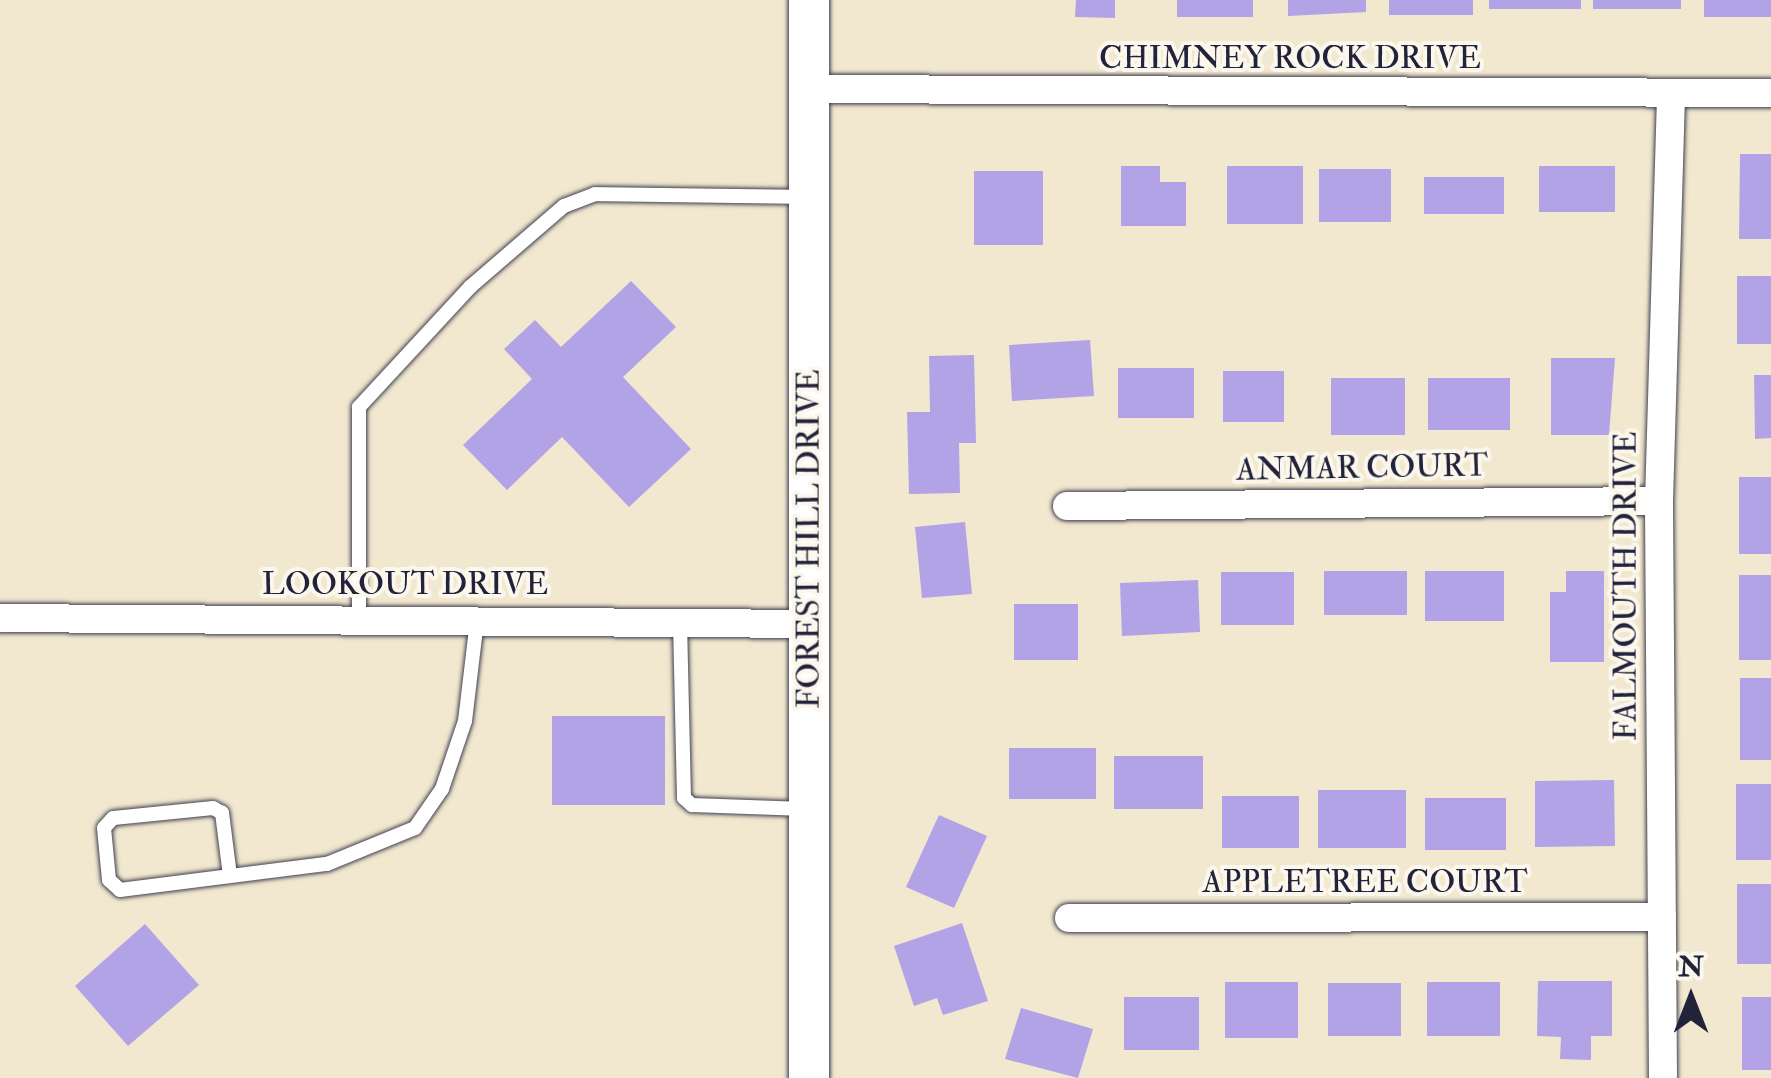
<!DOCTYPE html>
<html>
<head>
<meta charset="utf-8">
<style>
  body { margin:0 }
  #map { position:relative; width:1771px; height:1078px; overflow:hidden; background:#f2e8cf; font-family:"IM FELL Double Pica",serif }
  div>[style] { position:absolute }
  .building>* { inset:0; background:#b2a2e6 }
  .roads { filter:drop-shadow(0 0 2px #414051) drop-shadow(0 0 2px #414051) }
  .lane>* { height:14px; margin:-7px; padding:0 7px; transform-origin:7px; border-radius:7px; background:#fff }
  .street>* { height:28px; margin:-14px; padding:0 14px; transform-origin:14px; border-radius:14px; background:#fff }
  .secondary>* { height:40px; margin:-20px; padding:0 20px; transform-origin:20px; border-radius:20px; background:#fff }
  span { translate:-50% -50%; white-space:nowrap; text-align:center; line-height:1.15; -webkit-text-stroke:8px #fbf7ec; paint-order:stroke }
  .street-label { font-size:32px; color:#22223b }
  .north { position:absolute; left:1641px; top:948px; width:100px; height:100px; -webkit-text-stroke:8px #fbf7ec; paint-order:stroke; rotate:0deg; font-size:28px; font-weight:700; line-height:40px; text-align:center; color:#22223b }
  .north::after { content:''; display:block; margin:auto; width:35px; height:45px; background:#22223b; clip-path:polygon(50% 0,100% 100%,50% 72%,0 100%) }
</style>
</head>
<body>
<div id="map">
  <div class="building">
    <div style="clip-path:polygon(1076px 0,1115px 0,1115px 18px,1075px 17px)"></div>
    <div style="clip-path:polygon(1177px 0,1253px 0,1253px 17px,1177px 17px)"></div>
    <div style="clip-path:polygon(1288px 0,1366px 0,1366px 12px,1288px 16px)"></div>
    <div style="clip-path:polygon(1389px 0,1473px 0,1473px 15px,1389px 15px)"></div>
    <div style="clip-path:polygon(1489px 0,1581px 0,1581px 9px,1489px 9px)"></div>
    <div style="clip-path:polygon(1593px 0,1681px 0,1681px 9px,1593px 9px)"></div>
    <div style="clip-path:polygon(1704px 0,1771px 0,1771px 17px,1704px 17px)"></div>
    <div style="clip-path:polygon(1740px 154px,1771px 154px,1771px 239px,1739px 239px)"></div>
    <div style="clip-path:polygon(1121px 166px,1160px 166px,1160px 182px,1186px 182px,1186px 226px,1121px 226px)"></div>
    <div style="clip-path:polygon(1227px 166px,1303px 166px,1303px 224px,1227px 224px)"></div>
    <div style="clip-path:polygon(1539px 166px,1615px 166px,1615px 212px,1539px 212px)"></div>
    <div style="clip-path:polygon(1319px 169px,1391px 169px,1391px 222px,1319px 222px)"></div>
    <div style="clip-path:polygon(974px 171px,1043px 171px,1043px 245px,974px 245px)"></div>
    <div style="clip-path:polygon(1424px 177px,1504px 177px,1504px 214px,1424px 214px)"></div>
    <div style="clip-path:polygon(1737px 276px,1771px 276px,1771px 344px,1737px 344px)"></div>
    <div style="clip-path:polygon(631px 281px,676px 327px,623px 377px,691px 449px,629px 507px,562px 437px,507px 490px,463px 445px,532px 379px,504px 349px,535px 320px,561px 347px)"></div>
    <div style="clip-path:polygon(1090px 340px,1094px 396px,1012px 401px,1009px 345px)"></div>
    <div style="clip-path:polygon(974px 355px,976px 443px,959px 443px,960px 493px,909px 494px,907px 412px,930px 412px,929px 356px)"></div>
    <div style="clip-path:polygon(1551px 358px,1615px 358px,1609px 435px,1551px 435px)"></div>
    <div style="clip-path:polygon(1118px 368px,1194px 368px,1194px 418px,1118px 418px)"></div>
    <div style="clip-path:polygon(1223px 371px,1284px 371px,1284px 422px,1223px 422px)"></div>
    <div style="clip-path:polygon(1754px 375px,1771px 375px,1771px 438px,1755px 439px)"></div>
    <div style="clip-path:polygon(1331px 378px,1405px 378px,1405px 435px,1331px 435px)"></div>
    <div style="clip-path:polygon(1428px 378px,1510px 378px,1510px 430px,1428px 430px)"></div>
    <div style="clip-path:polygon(1739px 477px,1771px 477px,1771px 554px,1739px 554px)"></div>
    <div style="clip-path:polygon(965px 522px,972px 594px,922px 598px,915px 527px)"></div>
    <div style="clip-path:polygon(1324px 571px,1407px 571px,1407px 615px,1324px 615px)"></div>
    <div style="clip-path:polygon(1425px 571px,1504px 571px,1504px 621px,1425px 621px)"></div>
    <div style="clip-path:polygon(1566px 571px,1604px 571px,1604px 662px,1550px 662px,1550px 592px,1566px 592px)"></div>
    <div style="clip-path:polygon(1221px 572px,1294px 572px,1294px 625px,1221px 625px)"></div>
    <div style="clip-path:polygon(1739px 575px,1771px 575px,1771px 660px,1739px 660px)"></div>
    <div style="clip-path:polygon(1198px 580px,1200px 632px,1122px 636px,1120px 583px)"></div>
    <div style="clip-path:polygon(1014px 604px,1078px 604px,1078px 660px,1014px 660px)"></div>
    <div style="clip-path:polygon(1740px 678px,1771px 678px,1771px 760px,1740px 760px)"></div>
    <div style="clip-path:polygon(552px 716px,665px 716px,665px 805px,552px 805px)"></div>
    <div style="clip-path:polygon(1009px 748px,1096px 748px,1096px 799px,1009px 799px)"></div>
    <div style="clip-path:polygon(1114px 756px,1203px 756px,1203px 809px,1114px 809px)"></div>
    <div style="clip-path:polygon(1614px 780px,1615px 846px,1535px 847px,1535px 781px)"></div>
    <div style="clip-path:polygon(1736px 784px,1771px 784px,1771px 860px,1736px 860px)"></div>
    <div style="clip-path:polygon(1318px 790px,1406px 790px,1406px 848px,1318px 848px)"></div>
    <div style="clip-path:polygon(1222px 796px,1299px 796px,1299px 848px,1222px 848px)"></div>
    <div style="clip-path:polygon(1425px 798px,1506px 798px,1506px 850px,1425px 850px)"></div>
    <div style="clip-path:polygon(939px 815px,987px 836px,954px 908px,906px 887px)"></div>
    <div style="clip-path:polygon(1737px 884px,1771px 884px,1771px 964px,1737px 964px)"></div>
    <div style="clip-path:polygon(962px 923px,988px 1001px,943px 1015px,937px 998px,914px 1006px,894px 946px)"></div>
    <div style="clip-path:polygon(145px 924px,199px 985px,128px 1046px,75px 986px)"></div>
    <div style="clip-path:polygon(1538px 981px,1612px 981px,1612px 1036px,1591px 1036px,1591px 1060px,1560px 1059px,1561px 1037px,1537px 1036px)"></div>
    <div style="clip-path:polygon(1225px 982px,1298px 982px,1298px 1038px,1225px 1038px)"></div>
    <div style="clip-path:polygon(1427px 982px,1500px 982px,1500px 1036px,1427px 1036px)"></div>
    <div style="clip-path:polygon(1328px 983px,1401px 983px,1401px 1036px,1328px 1036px)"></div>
    <div style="clip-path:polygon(1124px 997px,1199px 997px,1199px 1050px,1124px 1050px)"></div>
    <div style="clip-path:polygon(1742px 997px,1771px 997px,1771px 1070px,1742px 1070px)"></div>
    <div style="clip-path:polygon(1021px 1008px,1093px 1029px,1078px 1078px,1005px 1059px)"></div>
  </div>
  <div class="roads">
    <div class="lane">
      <div style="left:359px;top:619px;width:212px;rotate:-90deg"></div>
      <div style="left:359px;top:407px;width:163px;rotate:-47.2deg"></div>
      <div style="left:470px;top:287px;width:124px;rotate:-40.8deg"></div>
      <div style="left:564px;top:206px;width:33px;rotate:-21deg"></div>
      <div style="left:595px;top:194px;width:209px;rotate:0.8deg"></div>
      <div style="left:680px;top:622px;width:176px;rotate:88.7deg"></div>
      <div style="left:684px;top:798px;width:11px;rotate:41deg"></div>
      <div style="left:692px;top:805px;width:113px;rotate:2deg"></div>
      <div style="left:230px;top:876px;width:64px;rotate:-97.2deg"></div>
      <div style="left:222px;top:813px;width:10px;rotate:-151deg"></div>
      <div style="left:213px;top:808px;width:100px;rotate:174.3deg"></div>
      <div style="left:113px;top:818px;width:13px;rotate:132deg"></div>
      <div style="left:104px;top:828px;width:52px;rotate:84.5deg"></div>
      <div style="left:109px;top:880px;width:15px;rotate:42deg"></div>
      <div style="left:120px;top:890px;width:209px;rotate:-7.2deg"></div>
      <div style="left:327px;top:864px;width:95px;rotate:-22.2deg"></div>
      <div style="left:415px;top:828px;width:47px;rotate:-55.3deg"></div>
      <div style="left:442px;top:789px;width:72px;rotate:-71.3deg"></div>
      <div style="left:465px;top:721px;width:102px;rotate:-83.2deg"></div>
    </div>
    <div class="street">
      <div style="left:809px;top:89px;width:962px;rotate:0.24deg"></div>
      <div style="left:1067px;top:506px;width:592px;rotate:-0.48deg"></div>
      <div style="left:0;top:618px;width:809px;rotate:0.42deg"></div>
      <div style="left:1069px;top:918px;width:593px;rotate:-0.1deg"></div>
      <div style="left:1663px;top:1078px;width:577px;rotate:-90.4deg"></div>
      <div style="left:1659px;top:501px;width:408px;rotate:-88.3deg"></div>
    </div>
    <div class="secondary">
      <div style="left:809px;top:0;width:1078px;rotate:90deg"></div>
    </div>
  </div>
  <div class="street-label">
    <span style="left:1290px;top:58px">CHIMNEY ROCK DRIVE</span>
    <span style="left:1362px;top:468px;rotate:-1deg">ANMAR COURT</span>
    <span style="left:809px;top:539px;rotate:-90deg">FOREST HILL DRIVE</span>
    <span style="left:405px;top:584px">LOOKOUT DRIVE</span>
    <span style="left:1626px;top:586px;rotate:-90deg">FALMOUTH DRIVE</span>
    <span style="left:1365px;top:882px">APPLETREE COURT</span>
  </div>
  <div class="north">N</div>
</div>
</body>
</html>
